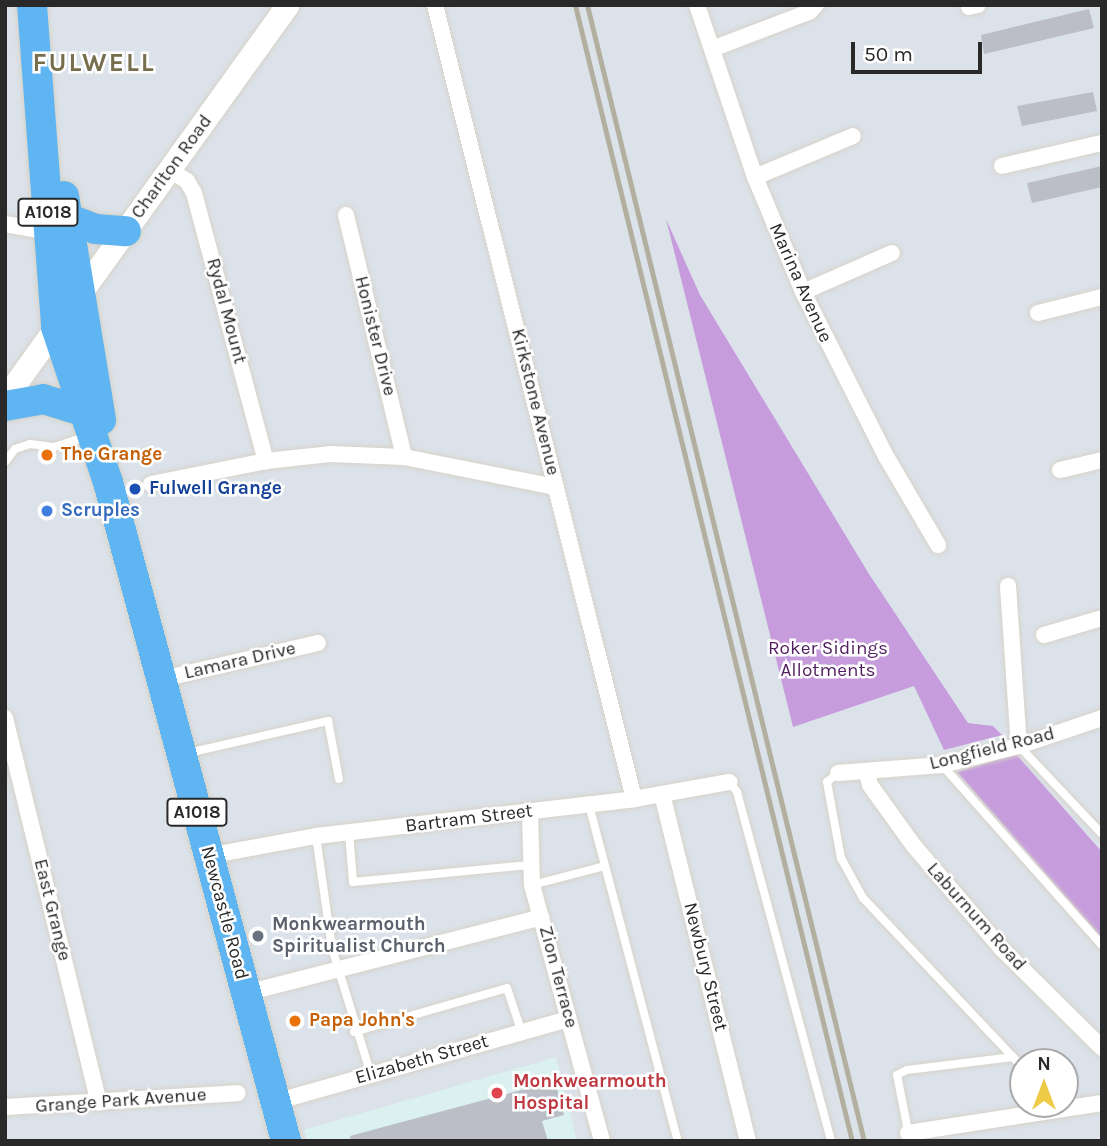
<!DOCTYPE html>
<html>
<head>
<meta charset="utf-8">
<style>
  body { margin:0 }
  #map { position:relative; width:1107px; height:1146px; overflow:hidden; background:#dce2ea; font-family:Karla,sans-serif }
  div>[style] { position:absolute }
  .medical>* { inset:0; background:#daf1ef }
  .green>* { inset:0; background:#c69cdd }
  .building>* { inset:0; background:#bbbec6 }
  .roads { filter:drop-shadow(0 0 2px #d6d3c7) drop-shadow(0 0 2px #d6d3c7) }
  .lane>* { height:8px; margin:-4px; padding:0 4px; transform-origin:4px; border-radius:4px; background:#fff }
  .street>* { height:16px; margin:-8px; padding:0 8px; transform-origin:8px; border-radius:8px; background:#fff }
  .secondary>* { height:23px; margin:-11.5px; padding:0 11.5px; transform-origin:11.5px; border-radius:11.5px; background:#fff }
  .highway>* { height:30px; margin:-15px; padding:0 15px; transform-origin:15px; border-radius:15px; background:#5fb5f2 }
  .rail>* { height:5px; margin:-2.5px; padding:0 2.5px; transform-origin:2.5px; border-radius:2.5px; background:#b2af9f }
  .dots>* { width:19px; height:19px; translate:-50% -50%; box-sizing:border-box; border:4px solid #fff; border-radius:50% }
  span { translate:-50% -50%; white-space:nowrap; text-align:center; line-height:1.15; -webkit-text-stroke:5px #fff; paint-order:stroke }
  .shield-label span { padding:2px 5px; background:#fff; border:2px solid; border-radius:5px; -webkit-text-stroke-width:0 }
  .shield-label { font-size:18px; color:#292929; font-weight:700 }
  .street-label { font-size:19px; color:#292929 }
  .food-label { font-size:19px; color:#c56008; font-weight:700 }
  .left { translate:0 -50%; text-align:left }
  .transit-label { font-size:19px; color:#164399; font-weight:700 }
  .shop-label { font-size:19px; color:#366cbe; font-weight:700 }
  .park-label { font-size:19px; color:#521f61 }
  .worship-label { font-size:19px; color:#5b616d; font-weight:700 }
  .health-label { font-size:19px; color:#be3a42; font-weight:700 }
  .district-label { font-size:26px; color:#766e4d; font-weight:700; letter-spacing:2px }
  .frame { position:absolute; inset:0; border:7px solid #292929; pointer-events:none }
  .north { position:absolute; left:1009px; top:1048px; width:70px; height:70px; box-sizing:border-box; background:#fff; border:2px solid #a9a9a9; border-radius:50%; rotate:0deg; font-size:19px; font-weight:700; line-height:28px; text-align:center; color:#292929 }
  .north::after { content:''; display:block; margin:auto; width:24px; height:32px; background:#edcb47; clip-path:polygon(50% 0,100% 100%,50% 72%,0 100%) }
  .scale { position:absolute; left:851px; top:42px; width:131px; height:32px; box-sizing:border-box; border:4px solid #292929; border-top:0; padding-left:9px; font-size:21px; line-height:24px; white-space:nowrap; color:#292929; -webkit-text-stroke:5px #fff; paint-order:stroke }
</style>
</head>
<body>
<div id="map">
  <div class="medical">
    <div style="clip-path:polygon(556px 1057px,577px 1141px,307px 1141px,304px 1130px)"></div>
  </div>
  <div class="green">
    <div style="clip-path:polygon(666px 219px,700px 295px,869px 574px,968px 723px,993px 726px,1002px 735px,944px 750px,914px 686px,793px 727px)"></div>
    <div style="clip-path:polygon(1016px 754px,1102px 852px,1102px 938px,957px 772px)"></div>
  </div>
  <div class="building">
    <div style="clip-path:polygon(1089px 9px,1094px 28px,984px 54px,981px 35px)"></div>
    <div style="clip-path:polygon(1093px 92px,1097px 111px,1022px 126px,1017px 106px)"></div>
    <div style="clip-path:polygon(1102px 166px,1102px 187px,1032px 203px,1027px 183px)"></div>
    <div style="clip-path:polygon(555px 1081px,564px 1115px,542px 1121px,548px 1141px,351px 1141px,350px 1136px)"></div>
  </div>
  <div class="roads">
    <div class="lane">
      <div style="left:5px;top:462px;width:16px;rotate:-52deg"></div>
      <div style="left:15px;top:449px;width:16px;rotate:-18deg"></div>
      <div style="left:30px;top:444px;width:24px;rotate:7deg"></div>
      <div style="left:54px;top:447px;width:36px;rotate:-18deg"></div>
      <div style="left:1019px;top:746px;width:121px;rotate:46.7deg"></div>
      <div style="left:188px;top:753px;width:144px;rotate:-12.9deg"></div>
      <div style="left:328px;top:721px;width:59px;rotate:79.3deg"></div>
      <div style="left:942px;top:765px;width:241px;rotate:48.4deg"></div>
      <div style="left:838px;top:773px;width:14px;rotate:141deg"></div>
      <div style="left:827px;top:782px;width:77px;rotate:79.6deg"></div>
      <div style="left:841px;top:858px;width:46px;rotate:61.2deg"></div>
      <div style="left:863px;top:898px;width:233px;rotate:46.7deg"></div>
      <div style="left:729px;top:782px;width:13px;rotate:51deg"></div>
      <div style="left:737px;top:792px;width:361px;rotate:74.9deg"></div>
      <div style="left:589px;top:805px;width:348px;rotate:75.2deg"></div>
      <div style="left:349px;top:832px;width:50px;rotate:85.4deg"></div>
      <div style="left:353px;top:882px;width:179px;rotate:-5.5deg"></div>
      <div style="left:316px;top:836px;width:113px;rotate:81.9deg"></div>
      <div style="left:332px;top:948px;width:133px;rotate:72.9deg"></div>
      <div style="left:532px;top:885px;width:75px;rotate:-14.6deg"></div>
      <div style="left:354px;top:1032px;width:159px;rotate:-16deg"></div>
      <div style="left:507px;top:988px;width:47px;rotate:71.6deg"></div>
      <div style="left:910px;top:1141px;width:67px;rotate:-101.1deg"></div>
      <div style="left:897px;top:1075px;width:11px;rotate:-27deg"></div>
      <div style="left:907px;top:1070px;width:107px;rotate:-7deg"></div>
    </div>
    <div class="street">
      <div style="left:435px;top:5px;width:819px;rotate:75.93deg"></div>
      <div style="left:697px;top:5px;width:182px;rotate:71.4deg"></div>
      <div style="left:755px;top:177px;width:125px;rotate:67.3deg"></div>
      <div style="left:803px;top:292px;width:186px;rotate:63.2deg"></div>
      <div style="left:887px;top:458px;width:101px;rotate:59.6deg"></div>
      <div style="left:969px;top:7px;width:9px;rotate:-13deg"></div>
      <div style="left:712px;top:49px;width:104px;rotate:-20.9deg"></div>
      <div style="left:809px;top:12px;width:10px;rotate:-45deg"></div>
      <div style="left:1002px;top:166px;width:103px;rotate:-13deg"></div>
      <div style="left:171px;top:171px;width:19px;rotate:32deg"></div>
      <div style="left:187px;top:181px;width:14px;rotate:60deg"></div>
      <div style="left:194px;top:193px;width:278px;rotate:75deg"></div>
      <div style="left:755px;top:177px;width:106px;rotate:-22.7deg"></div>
      <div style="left:346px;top:215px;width:249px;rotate:76.5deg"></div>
      <div style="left:5px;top:224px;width:46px;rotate:10.1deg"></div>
      <div style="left:803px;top:292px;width:97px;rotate:-23.7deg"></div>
      <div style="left:1038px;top:313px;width:66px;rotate:-14deg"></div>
      <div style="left:1060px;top:470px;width:43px;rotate:-13.4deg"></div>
      <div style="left:151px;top:484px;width:117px;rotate:-11.3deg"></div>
      <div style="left:266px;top:461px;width:64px;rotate:-6.2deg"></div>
      <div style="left:330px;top:454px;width:74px;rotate:2.3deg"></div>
      <div style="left:404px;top:457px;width:155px;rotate:11.2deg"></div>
      <div style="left:1008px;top:586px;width:160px;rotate:86.1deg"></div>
      <div style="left:1044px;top:635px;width:60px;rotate:-16.3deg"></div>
      <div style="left:162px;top:679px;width:160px;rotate:-13deg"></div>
      <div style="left:5px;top:718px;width:396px;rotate:76.3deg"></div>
      <div style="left:838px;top:773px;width:104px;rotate:-4.4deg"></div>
      <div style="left:942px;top:765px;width:79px;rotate:-13.9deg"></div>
      <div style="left:1019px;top:746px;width:88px;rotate:-18.6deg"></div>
      <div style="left:867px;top:773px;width:12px;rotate:76deg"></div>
      <div style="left:870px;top:785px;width:75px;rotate:54.2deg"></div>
      <div style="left:914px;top:846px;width:134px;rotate:49.5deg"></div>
      <div style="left:1001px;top:948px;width:142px;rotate:44.7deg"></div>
      <div style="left:662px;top:794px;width:357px;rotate:76.1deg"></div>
      <div style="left:530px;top:811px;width:74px;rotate:88.5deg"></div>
      <div style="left:532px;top:885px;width:265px;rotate:74.7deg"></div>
      <div style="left:208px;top:856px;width:110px;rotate:-10.5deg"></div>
      <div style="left:316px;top:836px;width:320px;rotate:-6.6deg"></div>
      <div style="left:634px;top:799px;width:97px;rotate:-10.1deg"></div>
      <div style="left:246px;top:993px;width:305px;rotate:-14.4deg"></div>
      <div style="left:275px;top:1102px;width:305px;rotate:-15.8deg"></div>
      <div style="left:5px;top:1107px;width:233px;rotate:-3.4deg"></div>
      <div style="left:908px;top:1133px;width:196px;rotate:-8.8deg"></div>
    </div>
    <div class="secondary">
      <div style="left:5px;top:398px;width:484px;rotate:-54.3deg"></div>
    </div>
    <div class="highway">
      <div style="left:32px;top:5px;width:323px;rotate:85.7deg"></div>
      <div style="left:56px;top:327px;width:163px;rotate:71.5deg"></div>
      <div style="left:108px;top:482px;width:683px;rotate:74.88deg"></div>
      <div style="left:64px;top:196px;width:227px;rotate:80.6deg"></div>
      <div style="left:67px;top:218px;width:30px;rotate:21deg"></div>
      <div style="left:95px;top:229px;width:31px;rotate:4deg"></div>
      <div style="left:5px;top:406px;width:39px;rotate:-10deg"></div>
      <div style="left:43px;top:399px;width:44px;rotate:17.2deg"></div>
    </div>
  </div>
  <div class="rail">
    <div style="left:575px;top:5px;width:1169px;rotate:76.3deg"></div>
    <div style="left:587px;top:5px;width:1169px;rotate:76.3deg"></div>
  </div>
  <div class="dots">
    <div style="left:47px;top:455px;background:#e8710a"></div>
    <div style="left:135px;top:489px;background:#1a4fb4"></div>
    <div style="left:47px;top:511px;background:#3f7fe0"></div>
    <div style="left:258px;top:936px;background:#6b7280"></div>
    <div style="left:295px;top:1021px;background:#e8710a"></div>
    <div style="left:497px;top:1093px;background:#e0444e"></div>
  </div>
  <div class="shield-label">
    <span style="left:48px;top:212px">A1018</span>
    <span style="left:197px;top:812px">A1018</span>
  </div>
  <div class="street-label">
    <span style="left:172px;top:167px;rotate:-54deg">Charlton Road</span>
    <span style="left:800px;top:283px;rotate:66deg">Marina Avenue</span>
    <span style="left:226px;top:311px;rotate:75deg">Rydal Mount</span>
    <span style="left:375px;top:336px;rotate:76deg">Honister Drive</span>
    <span style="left:535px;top:402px;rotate:76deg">Kirkstone Avenue</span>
    <span style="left:240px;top:661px;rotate:-13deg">Lamara Drive</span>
    <span style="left:992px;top:749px;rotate:-14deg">Longfield Road</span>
    <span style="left:469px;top:819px;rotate:-7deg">Bartram Street</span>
    <span style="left:52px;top:910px;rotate:76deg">East Grange</span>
    <span style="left:224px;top:913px;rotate:75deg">Newcastle Road</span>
    <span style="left:976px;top:917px;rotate:48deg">Laburnum Road</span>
    <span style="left:705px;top:967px;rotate:76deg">Newbury Street</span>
    <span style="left:558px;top:977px;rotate:75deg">Zion Terrace</span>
    <span style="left:422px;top:1060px;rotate:-16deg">Elizabeth Street</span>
    <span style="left:121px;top:1101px;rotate:-4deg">Grange Park Avenue</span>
  </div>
  <div class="food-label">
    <span class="left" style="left:61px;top:455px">The Grange</span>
    <span class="left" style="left:309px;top:1021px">Papa John's</span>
  </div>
  <div class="transit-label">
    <span class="left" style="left:149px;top:489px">Fulwell Grange</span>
  </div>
  <div class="shop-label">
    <span class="left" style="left:61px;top:511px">Scruples</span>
  </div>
  <div class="park-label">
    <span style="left:828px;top:660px">Roker Sidings<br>Allotments</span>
  </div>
  <div class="worship-label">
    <span class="left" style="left:272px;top:936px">Monkwearmouth<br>Spiritualist Church</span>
  </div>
  <div class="health-label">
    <span class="left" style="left:513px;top:1093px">Monkwearmouth<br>Hospital</span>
  </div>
  <div class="district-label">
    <span style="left:94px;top:63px">FULWELL</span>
  </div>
  <div class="frame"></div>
  <div class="north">N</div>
  <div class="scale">50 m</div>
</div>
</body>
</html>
